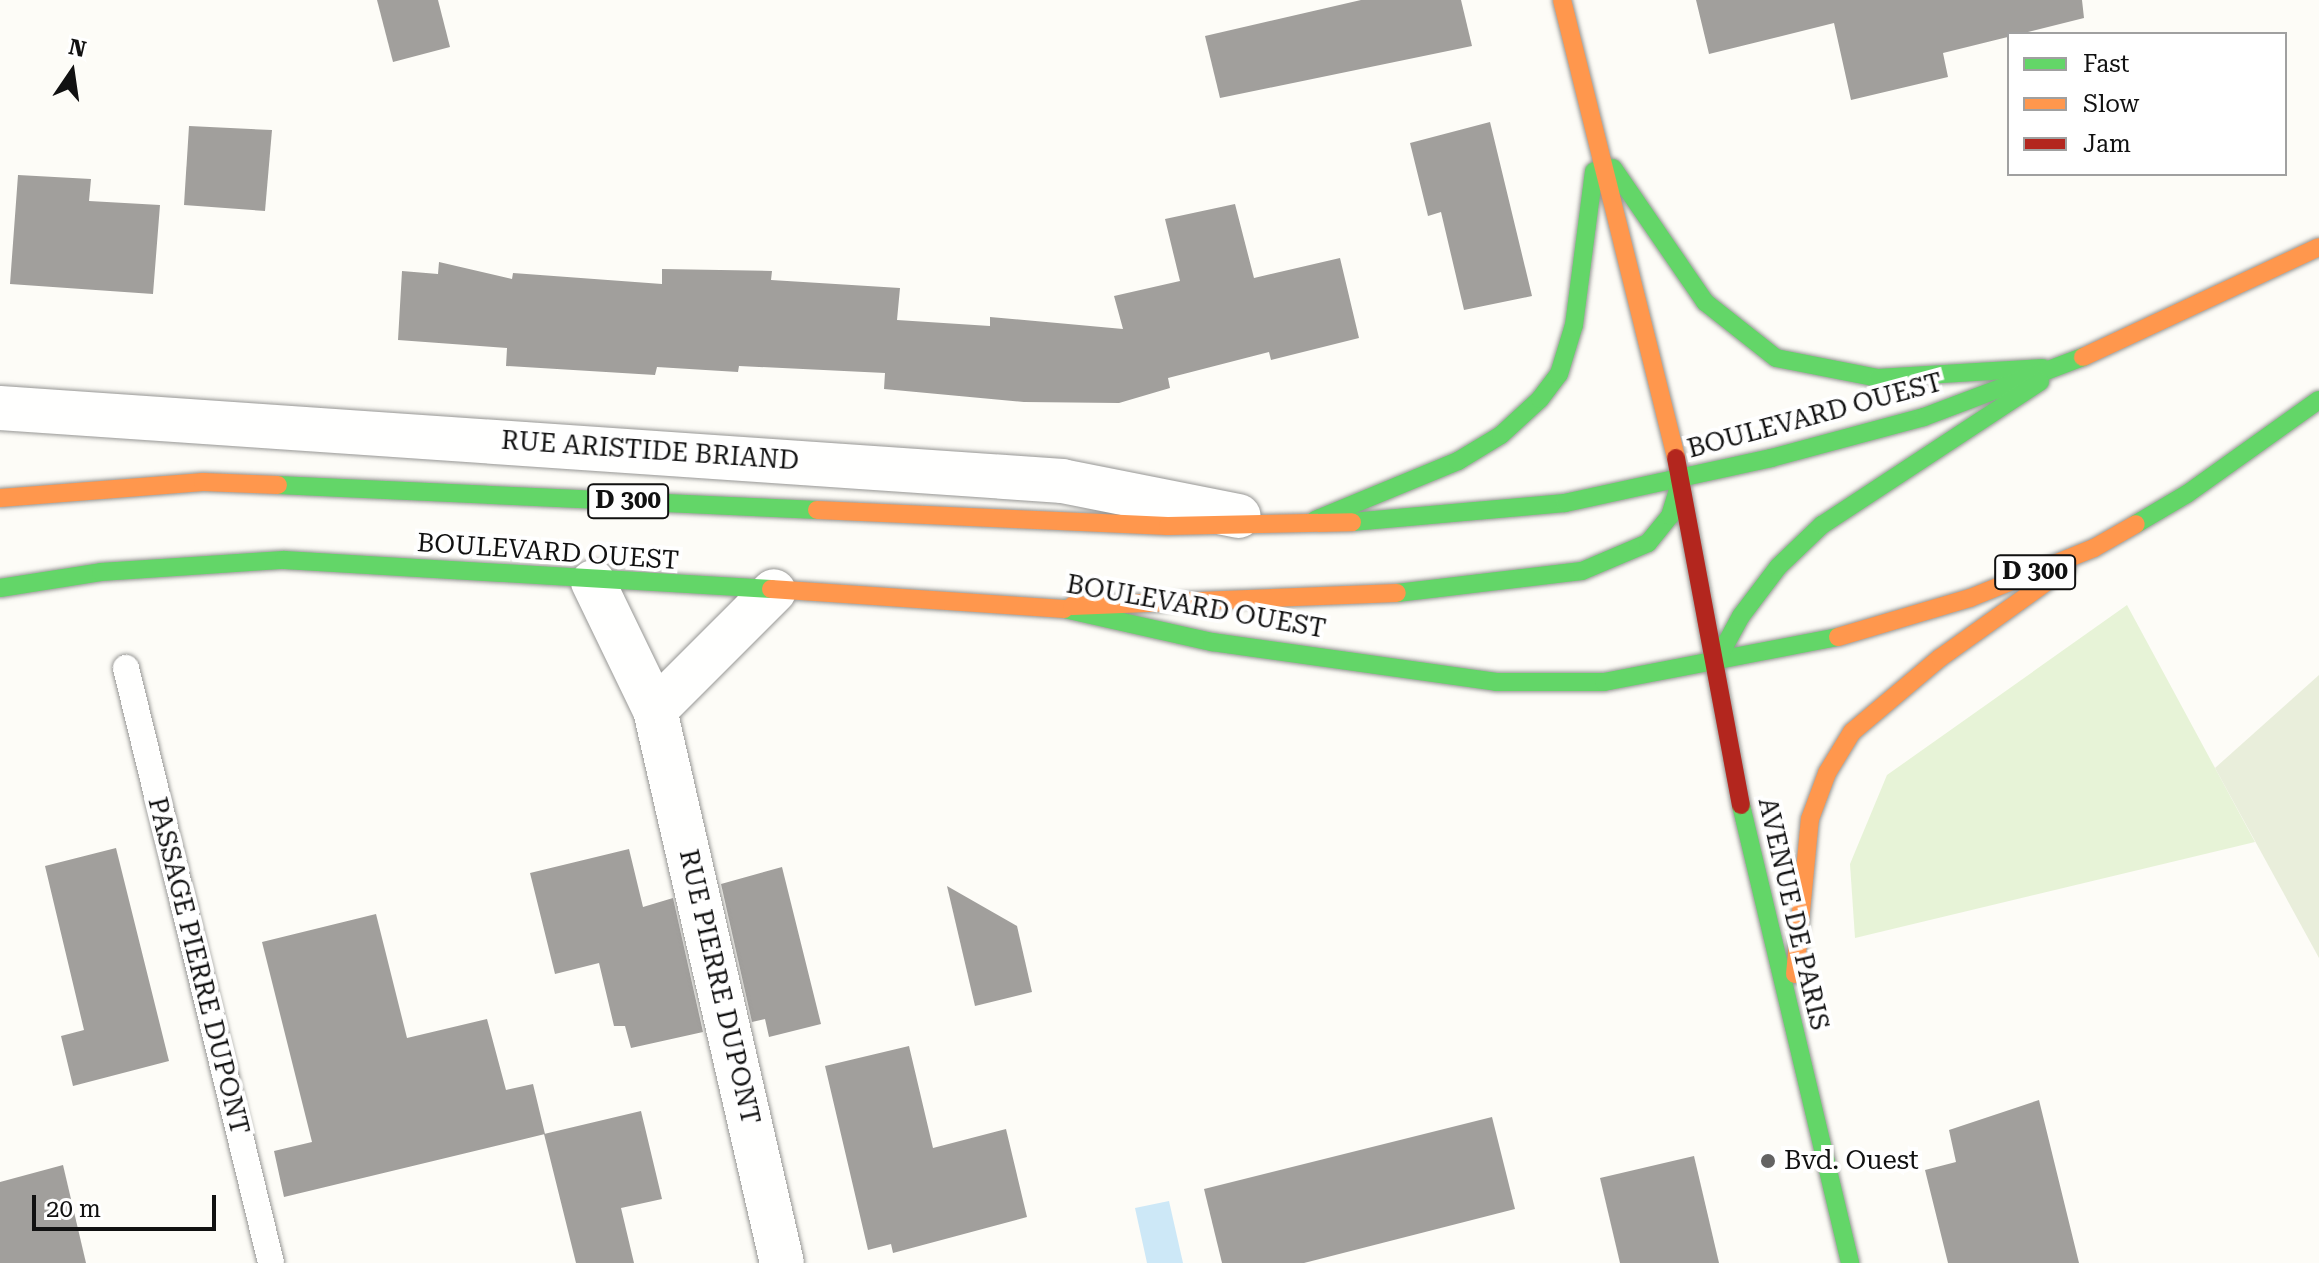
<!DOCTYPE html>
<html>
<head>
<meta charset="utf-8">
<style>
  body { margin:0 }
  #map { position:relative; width:2319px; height:1263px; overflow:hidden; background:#fdfcf7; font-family:"Roboto Serif",serif }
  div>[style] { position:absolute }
  .green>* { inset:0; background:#e7f3d7 }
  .cemetery>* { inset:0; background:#e9eedb }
  .water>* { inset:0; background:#cde8f7 }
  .building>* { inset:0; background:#a19f9c }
  .roads { filter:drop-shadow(0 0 2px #979795) drop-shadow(0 0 2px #979795) }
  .lane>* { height:26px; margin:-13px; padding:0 13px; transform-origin:13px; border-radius:13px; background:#fffffe }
  .street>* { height:44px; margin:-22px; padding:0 22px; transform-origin:22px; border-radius:22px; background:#fffffe }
  .fast>* { height:18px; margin:-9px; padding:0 9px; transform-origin:9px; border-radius:9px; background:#63d668 }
  .slow>* { height:18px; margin:-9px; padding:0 9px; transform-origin:9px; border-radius:9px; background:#ff974d }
  .jam>* { height:18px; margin:-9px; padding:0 9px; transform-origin:9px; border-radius:9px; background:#b3261e }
  .dots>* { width:22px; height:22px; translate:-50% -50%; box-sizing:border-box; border:4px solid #fff; border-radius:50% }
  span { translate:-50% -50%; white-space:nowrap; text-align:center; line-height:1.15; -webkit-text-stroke:8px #fff; paint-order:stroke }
  .shield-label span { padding:2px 6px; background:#fff; border:2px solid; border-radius:6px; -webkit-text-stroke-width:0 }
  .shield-label { font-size:24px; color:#111; font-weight:700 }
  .street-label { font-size:26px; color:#111 }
  .poi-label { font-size:26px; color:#111 }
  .left { translate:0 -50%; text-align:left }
  .legend { position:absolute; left:2007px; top:32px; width:280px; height:144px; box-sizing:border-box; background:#fff; border:2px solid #a0a0a0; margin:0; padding:10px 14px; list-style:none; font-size:24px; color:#111 }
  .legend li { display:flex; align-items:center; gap:16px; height:40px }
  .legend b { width:40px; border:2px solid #a0a0a0 }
  .north { position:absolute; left:32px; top:32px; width:80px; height:80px; -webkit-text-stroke:6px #fff; paint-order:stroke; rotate:13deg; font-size:22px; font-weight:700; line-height:32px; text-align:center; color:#111 }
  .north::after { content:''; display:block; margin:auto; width:28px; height:36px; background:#111; clip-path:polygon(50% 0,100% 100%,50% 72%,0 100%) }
  .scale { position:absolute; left:32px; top:1195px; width:184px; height:36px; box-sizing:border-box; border:4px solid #111; border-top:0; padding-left:10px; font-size:24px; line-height:28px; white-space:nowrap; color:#111; -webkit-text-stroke:6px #fff; paint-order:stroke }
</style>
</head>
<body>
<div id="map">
  <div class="green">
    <div style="clip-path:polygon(2127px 605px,2255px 842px,1855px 938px,1850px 864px,1887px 775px)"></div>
  </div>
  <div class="cemetery">
    <div style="clip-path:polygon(2319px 675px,2319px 958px,2215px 768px)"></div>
  </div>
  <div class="water">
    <div style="clip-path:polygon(1169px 1201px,1183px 1263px,1147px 1263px,1135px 1208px)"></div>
  </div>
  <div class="building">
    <div style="clip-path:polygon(377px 0,438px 0,450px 47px,393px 62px)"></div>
    <div style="clip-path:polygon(1361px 0,1461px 0,1472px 46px,1220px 98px,1205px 36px)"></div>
    <div style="clip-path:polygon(1696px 0,2082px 0,2084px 18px,1943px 53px,1948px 77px,1851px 100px,1834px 23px,1709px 54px)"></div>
    <div style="clip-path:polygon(1490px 122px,1532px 296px,1464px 310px,1441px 212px,1428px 216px,1410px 143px)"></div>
    <div style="clip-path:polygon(189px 126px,272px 130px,265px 211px,184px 205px)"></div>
    <div style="clip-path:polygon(18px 175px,91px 179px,89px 201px,160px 205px,153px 294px,10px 284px)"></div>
    <div style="clip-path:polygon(1235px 204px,1254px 278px,1340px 258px,1359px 338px,1271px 360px,1269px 352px,1168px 378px,1170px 388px,1119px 403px,1024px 402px,884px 389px,885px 373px,739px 366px,738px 372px,657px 367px,655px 375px,506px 366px,507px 348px,398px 340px,402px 271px,438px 274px,439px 262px,512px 279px,513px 273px,662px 284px,662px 269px,772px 271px,771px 280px,900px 288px,897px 320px,990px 326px,990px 317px,1123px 329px,1114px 296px,1180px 281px,1165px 219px)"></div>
    <div style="clip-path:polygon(116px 848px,169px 1061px,73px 1086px,61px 1036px,84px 1030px,45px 866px)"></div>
    <div style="clip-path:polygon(629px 849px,643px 907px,673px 898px,703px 1032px,631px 1048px,625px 1026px,614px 1026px,599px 963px,555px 974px,530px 873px)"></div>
    <div style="clip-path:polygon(782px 867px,821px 1024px,769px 1037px,765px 1019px,752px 1022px,721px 884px)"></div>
    <div style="clip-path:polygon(947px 886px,1017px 926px,1032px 992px,975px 1006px)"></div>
    <div style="clip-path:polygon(376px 914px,407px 1038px,487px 1019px,506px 1090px,533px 1084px,545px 1134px,284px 1197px,274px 1151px,312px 1142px,262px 942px)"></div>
    <div style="clip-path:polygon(909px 1046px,933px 1148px,1006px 1129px,1027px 1217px,893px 1253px,891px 1244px,868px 1250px,825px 1066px)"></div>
    <div style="clip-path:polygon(2039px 1100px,2079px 1263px,1948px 1263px,1925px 1170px,1956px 1162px,1949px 1130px)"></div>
    <div style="clip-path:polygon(641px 1111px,662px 1199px,621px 1208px,634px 1263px,576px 1263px,544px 1134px)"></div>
    <div style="clip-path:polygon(1492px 1117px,1515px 1209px,1304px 1263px,1222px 1263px,1204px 1189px)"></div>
    <div style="clip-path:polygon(1694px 1156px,1719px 1263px,1620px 1263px,1600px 1178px)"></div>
    <div style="clip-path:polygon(63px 1165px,86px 1263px,0 1263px,0 1182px)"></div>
  </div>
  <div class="roads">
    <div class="lane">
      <div style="left:126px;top:668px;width:612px;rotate:76.3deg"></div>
    </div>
    <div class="street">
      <div style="left:0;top:408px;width:1065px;rotate:3.93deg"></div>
      <div style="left:1062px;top:481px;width:180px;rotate:11.2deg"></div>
      <div style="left:593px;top:582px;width:142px;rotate:64.2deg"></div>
      <div style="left:655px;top:710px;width:168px;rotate:-45deg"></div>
      <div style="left:655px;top:710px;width:567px;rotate:77.07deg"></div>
    </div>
    <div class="fast">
      <div style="left:1613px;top:168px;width:163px;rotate:55.5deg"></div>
      <div style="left:1705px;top:302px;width:90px;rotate:38.3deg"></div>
      <div style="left:1776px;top:358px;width:104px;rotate:11.1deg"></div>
      <div style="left:1878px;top:378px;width:165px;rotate:-3.5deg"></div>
      <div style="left:278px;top:485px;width:540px;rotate:2.66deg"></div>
      <div style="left:1315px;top:520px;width:155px;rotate:-22.4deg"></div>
      <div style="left:1458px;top:461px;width:50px;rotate:-31.2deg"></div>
      <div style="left:1501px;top:435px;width:53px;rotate:-42.7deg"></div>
      <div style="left:1540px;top:399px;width:31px;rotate:-53deg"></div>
      <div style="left:1559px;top:374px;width:51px;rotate:-73deg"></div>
      <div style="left:1574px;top:325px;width:155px;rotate:-82.6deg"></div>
      <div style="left:1352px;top:522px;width:214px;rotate:-5.1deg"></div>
      <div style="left:1565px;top:503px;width:211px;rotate:-12.3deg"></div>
      <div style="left:1771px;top:458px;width:158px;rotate:-15deg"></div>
      <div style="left:1924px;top:417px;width:170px;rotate:-20.7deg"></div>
      <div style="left:2136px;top:524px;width:59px;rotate:-30.5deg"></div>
      <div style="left:2187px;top:494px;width:162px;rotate:-35.5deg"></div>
      <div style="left:0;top:588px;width:102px;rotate:-9deg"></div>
      <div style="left:101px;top:572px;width:183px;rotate:-3.8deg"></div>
      <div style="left:284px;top:560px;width:488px;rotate:3.4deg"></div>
      <div style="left:1397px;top:593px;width:186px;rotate:-6.8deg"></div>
      <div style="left:1582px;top:571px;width:72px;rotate:-23deg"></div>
      <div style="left:1648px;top:543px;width:35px;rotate:-51deg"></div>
      <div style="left:1670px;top:516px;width:39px;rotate:-73deg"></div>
      <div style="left:1064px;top:609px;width:152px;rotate:12.6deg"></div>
      <div style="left:1212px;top:642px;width:287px;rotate:8deg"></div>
      <div style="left:1496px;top:682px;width:108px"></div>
      <div style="left:1604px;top:682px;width:238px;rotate:-10.9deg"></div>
      <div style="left:1716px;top:662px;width:52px;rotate:-61.5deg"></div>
      <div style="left:1741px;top:616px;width:61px;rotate:-52.9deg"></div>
      <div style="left:1778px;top:567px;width:61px;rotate:-43.7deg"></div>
      <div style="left:1822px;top:525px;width:261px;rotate:-33.3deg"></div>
      <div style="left:1741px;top:805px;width:471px;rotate:76.6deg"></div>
    </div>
    <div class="slow">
      <div style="left:1562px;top:0;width:472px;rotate:76deg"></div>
      <div style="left:2083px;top:357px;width:260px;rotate:-25deg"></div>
      <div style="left:0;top:498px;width:204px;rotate:-4.5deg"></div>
      <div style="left:203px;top:482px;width:75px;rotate:2.3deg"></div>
      <div style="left:817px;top:510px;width:351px;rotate:2.6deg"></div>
      <div style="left:1168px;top:526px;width:184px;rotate:-1.2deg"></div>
      <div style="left:771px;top:589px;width:294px;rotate:3.9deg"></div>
      <div style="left:1072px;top:606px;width:325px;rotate:-2.3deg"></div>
      <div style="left:1838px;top:637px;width:138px;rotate:-16.5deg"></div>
      <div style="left:1970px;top:598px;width:134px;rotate:-22deg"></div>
      <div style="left:2094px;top:548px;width:48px;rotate:-29.7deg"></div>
      <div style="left:1795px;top:974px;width:156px;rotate:-84.5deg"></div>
      <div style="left:1810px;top:819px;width:49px;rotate:-69.7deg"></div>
      <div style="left:1827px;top:773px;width:48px;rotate:-58.6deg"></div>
      <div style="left:1852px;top:732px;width:115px;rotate:-40.1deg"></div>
      <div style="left:1940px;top:658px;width:155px;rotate:-35.5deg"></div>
    </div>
    <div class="jam">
      <div style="left:1676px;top:458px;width:353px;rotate:79.4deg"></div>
    </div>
  </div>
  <div class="dots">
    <div style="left:1768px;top:1161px;background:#646362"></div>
  </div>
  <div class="shield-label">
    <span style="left:628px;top:501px">D 300</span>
    <span style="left:2035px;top:572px">D 300</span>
  </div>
  <div class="street-label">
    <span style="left:1815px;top:416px;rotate:-15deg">BOULEVARD OUEST</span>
    <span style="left:650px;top:451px;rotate:4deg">RUE ARISTIDE BRIAND</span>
    <span style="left:548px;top:552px;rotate:4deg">BOULEVARD OUEST</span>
    <span style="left:1196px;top:607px;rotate:10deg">BOULEVARD OUEST</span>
    <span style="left:1793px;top:914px;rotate:77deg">AVENUE DE PARIS</span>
    <span style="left:198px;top:966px;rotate:76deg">PASSAGE PIERRE DUPONT</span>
    <span style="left:719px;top:987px;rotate:77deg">RUE PIERRE DUPONT</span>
  </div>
  <div class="poi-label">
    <span class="left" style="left:1784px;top:1161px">Bvd. Ouest</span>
  </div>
  <ul class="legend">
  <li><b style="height:10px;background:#63d668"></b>Fast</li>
  <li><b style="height:10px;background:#ff974d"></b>Slow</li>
  <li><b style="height:10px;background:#b3261e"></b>Jam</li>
  </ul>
  <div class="north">N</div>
  <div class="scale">20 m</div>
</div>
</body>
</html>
